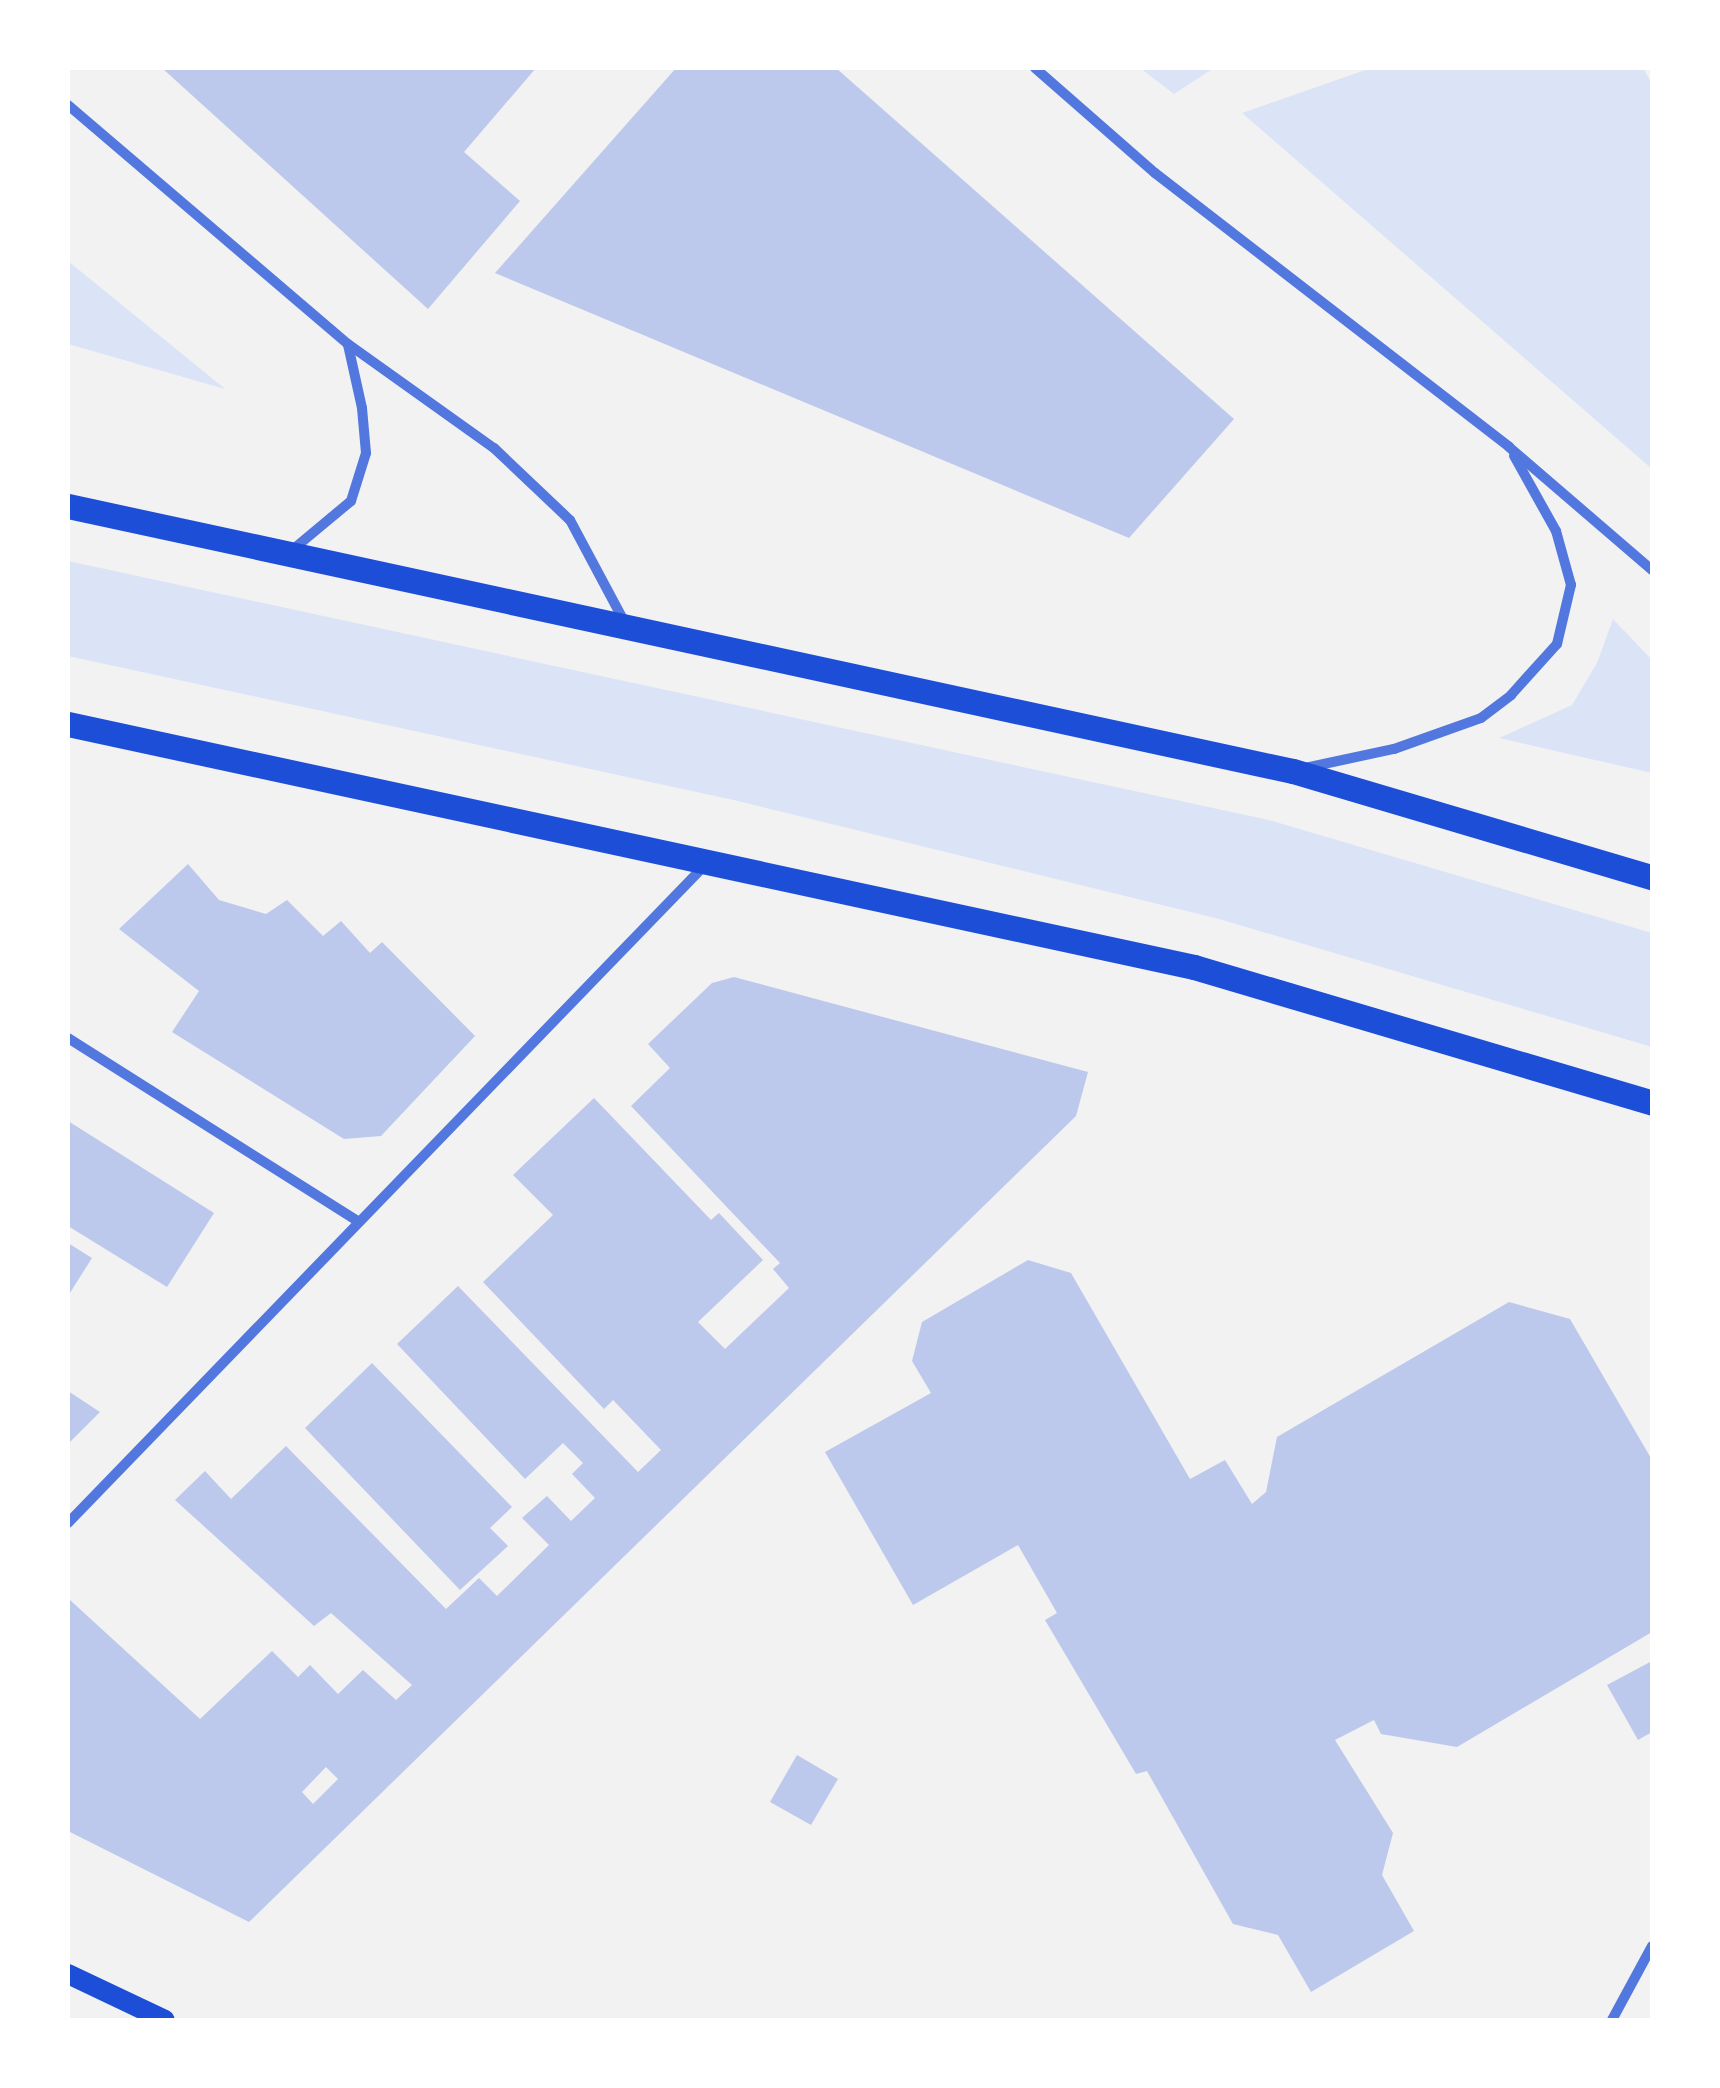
<!DOCTYPE html>
<html>
<head>
<meta charset="utf-8">
<style>
  body { margin:0 }
  #map { position:relative; width:1720px; height:2088px; overflow:hidden; background:#f2f2f2; font-family:Poppins,sans-serif }
  div>[style] { position:absolute }
  .green>* { inset:0; background:#dbe4f7 }
  .building>* { inset:0; background:#bdc9ec }
  .minor>* { height:10px; margin:-5px; padding:0 5px; transform-origin:5px; border-radius:5px; background:#5277de }
  .secondary>* { height:20px; margin:-10px; padding:0 10px; transform-origin:10px; border-radius:10px; background:#1d4ed8 }
  .primary>* { height:25px; margin:-12.5px; padding:0 12.5px; transform-origin:12.5px; border-radius:12.5px; background:#1d4ed8 }
  span { translate:-50% -50%; white-space:nowrap; text-align:center; line-height:1.15; -webkit-text-stroke:10px #fff; paint-order:stroke }
  .frame { position:absolute; inset:0; border:70px solid #fff; pointer-events:none }
</style>
</head>
<body>
<div id="map">
  <div class="green">
    <div style="clip-path:polygon(1140px 68px,1214px 68px,1174px 94px)"></div>
    <div style="clip-path:polygon(1371px 68px,1643px 68px,1652px 84px,1652px 469px,1242px 113px)"></div>
    <div style="clip-path:polygon(68px 261px,224px 388px,225px 389px,68px 344px)"></div>
    <div style="clip-path:polygon(68px 561px,1269px 820px,1652px 933px,1652px 1047px,1219px 919px,738px 801px,68px 656px)"></div>
    <div style="clip-path:polygon(1613px 619px,1652px 660px,1652px 773px,1499px 738px,1572px 705px,1597px 663px)"></div>
  </div>
  <div class="building">
    <div style="clip-path:polygon(162px 68px,536px 68px,464px 152px,520px 201px,428px 309px)"></div>
    <div style="clip-path:polygon(676px 68px,836px 68px,1234px 419px,1129px 538px,495px 273px)"></div>
    <div style="clip-path:polygon(188px 864px,219px 900px,266px 914px,287px 900px,323px 936px,341px 921px,370px 953px,382px 942px,475px 1036px,381px 1136px,344px 1139px,172px 1032px,199px 991px,119px 929px)"></div>
    <div style="clip-path:polygon(evenodd,734px 977px,1088px 1072px,1076px 1116px,249px 1922px,68px 1831px,70px 1600px,200px 1719px,272px 1651px,298px 1677px,310px 1665px,338px 1694px,363px 1670px,396px 1700px,412px 1685px,331px 1613px,314px 1626px,175px 1500px,205px 1471px,231px 1499px,286px 1446px,446px 1609px,479px 1578px,497px 1596px,549px 1545px,522px 1518px,547px 1496px,571px 1521px,595px 1498px,572px 1474px,583px 1463px,563px 1443px,525px 1479px,397px 1344px,458px 1286px,638px 1472px,661px 1450px,613px 1400px,604px 1409px,483px 1282px,553px 1215px,513px 1175px,594px 1098px,711px 1220px,719px 1213px,763px 1260px,698px 1322px,725px 1349px,789px 1288px,773px 1269px,780px 1263px,631px 1106px,670px 1068px,648px 1044px,712px 983px,734px 977px,326px 1767px,338px 1779px,313px 1804px,302px 1792px,326px 1767px)"></div>
    <div style="clip-path:polygon(68px 1121px,214px 1213px,167px 1287px,68px 1226px)"></div>
    <div style="clip-path:polygon(68px 1243px,92px 1258px,68px 1296px)"></div>
    <div style="clip-path:polygon(1028px 1260px,1071px 1273px,1190px 1479px,1225px 1460px,1252px 1504px,1266px 1492px,1277px 1437px,1509px 1302px,1570px 1319px,1652px 1460px,1652px 1632px,1457px 1747px,1381px 1734px,1374px 1720px,1335px 1740px,1393px 1833px,1382px 1875px,1414px 1931px,1311px 1992px,1278px 1935px,1233px 1924px,1147px 1771px,1136px 1774px,1045px 1620px,1057px 1613px,1018px 1545px,913px 1605px,825px 1452px,931px 1393px,912px 1361px,922px 1322px)"></div>
    <div style="clip-path:polygon(372px 1363px,512px 1507px,490px 1528px,508px 1546px,460px 1590px,305px 1428px)"></div>
    <div style="clip-path:polygon(68px 1391px,100px 1412px,68px 1444px)"></div>
    <div style="clip-path:polygon(1652px 1661px,1652px 1732px,1638px 1740px,1607px 1685px)"></div>
    <div style="clip-path:polygon(797px 1755px,838px 1779px,811px 1825px,770px 1802px)"></div>
  </div>
  <div class="minor">
    <div style="left:1035px;top:68px;width:159px;rotate:41.2deg"></div>
    <div style="left:1155px;top:173px;width:448px;rotate:37.7deg"></div>
    <div style="left:1509px;top:447px;width:189px;rotate:40.7deg"></div>
    <div style="left:68px;top:105px;width:368px;rotate:40.5deg"></div>
    <div style="left:348px;top:344px;width:179px;rotate:35.5deg"></div>
    <div style="left:494px;top:448px;width:105px;rotate:43.5deg"></div>
    <div style="left:570px;top:520px;width:117px;rotate:61.9deg"></div>
    <div style="left:291px;top:551px;width:78px;rotate:-39.8deg"></div>
    <div style="left:351px;top:501px;width:50px;rotate:-72.6deg"></div>
    <div style="left:366px;top:453px;width:45px;rotate:-95.1deg"></div>
    <div style="left:362px;top:408px;width:65px;rotate:-102.5deg"></div>
    <div style="left:1305px;top:768px;width:91px;rotate:-12.1deg"></div>
    <div style="left:1394px;top:749px;width:92px;rotate:-19.6deg"></div>
    <div style="left:1481px;top:718px;width:38px;rotate:-37deg"></div>
    <div style="left:1511px;top:695px;width:69px;rotate:-48deg"></div>
    <div style="left:1557px;top:644px;width:61px;rotate:-76.7deg"></div>
    <div style="left:1571px;top:585px;width:56px;rotate:-105.5deg"></div>
    <div style="left:1556px;top:531px;width:86px;rotate:-119.2deg"></div>
    <div style="left:68px;top:1038px;width:344px;rotate:32.3deg"></div>
    <div style="left:68px;top:1523px;width:919px;rotate:-45.93deg"></div>
    <div style="left:1612px;top:2020px;width:84px;rotate:-61.6deg"></div>
  </div>
  <div class="secondary">
    <div style="left:68px;top:1974px;width:107px;rotate:25.4deg"></div>
  </div>
  <div class="primary">
    <div style="left:68px;top:506px;width:1253px;rotate:12.21deg"></div>
    <div style="left:1293px;top:771px;width:374px;rotate:16.5deg"></div>
    <div style="left:68px;top:724px;width:1152px;rotate:12.18deg"></div>
    <div style="left:1194px;top:967px;width:478px;rotate:16.5deg"></div>
  </div>
  <div class="frame"></div>
</div>
</body>
</html>
